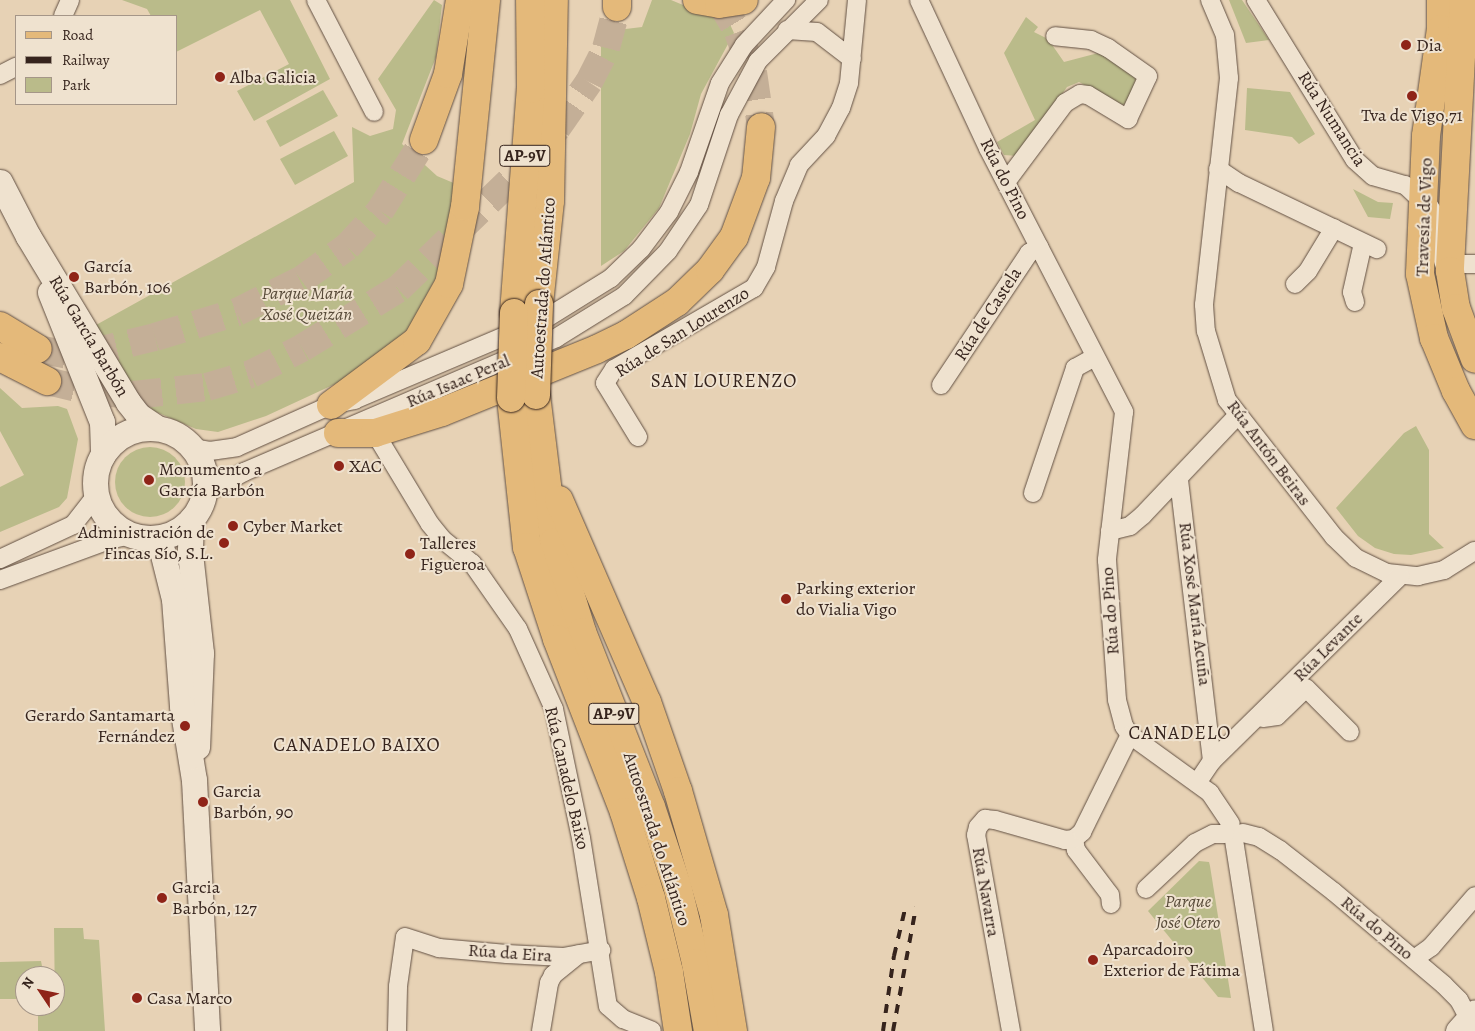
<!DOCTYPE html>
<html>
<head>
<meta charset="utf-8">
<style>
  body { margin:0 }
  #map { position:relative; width:1475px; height:1031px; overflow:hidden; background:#e7d2b5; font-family:Alegreya,serif }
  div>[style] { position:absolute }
  .green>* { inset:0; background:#babb8a }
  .round { border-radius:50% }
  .highway-tunnel>* { height:28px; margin-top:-14px; transform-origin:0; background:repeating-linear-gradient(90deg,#c4af97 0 28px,transparent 0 42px) }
  .roads { filter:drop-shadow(0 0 1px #625043) drop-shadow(0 0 1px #625043) }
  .street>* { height:18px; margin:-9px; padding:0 9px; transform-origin:9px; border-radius:9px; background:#efe2cf }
  .secondary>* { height:25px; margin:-12.5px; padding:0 12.5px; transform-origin:12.5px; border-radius:12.5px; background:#efe2cf }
  .secondary>.ring { margin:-12.5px; padding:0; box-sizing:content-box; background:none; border:25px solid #efe2cf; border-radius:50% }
  .primary>* { height:28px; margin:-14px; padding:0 14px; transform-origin:14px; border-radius:14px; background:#e4b97a }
  .highway>* { height:28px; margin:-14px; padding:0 14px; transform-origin:14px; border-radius:14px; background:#e4b97a }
  .rail>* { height:4px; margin-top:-2px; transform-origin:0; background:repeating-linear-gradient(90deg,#36241d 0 9px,transparent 0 18px) }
  .bridges { filter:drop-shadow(0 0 1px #36241d) drop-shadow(0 0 1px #36241d) }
  .highway-bridge>* { height:28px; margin:-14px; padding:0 14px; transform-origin:14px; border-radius:14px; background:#e4b97a }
  .dots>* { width:14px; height:14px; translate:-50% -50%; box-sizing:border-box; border:2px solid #efe2cf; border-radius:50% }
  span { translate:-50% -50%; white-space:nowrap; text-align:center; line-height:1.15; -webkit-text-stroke:4px #efe2cf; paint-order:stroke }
  .shield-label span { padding:1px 4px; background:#efe2cf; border:1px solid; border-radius:4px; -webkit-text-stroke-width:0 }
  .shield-label { font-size:16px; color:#36241d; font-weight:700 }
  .poi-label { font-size:18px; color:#36241d }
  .left { translate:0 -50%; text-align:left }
  .right { translate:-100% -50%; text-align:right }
  .street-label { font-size:18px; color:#36241d }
  .park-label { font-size:18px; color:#574a38; font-style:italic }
  .neighbourhood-label { font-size:19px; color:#36241d; letter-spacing:1px }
  .legend { position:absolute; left:15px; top:15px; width:162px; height:90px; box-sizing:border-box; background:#efe2cf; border:1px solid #a59688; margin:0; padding:6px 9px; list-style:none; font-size:15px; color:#36241d }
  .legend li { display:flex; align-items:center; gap:10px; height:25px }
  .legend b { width:25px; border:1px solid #a59688 }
  .north { position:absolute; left:15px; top:966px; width:50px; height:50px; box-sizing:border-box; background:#efe2cf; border:1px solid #a59688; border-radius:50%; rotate:304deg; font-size:14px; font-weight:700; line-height:20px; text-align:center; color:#36241d }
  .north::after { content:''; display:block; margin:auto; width:18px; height:22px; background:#8f2418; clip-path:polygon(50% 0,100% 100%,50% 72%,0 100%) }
</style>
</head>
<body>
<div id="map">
  <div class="green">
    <div style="clip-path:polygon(122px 0,290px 0,330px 79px,254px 121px,237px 91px,289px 64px,260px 10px,176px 52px,176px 16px,151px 16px,147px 9px)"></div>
    <div style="clip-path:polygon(434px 0,442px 5px,436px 57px,402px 144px,437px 176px,456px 184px,438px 274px,408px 329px,383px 354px,348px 378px,266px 416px,218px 432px,196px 429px,154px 411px,132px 391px,96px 325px,354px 182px,352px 127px,370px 136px,393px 129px,396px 110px,378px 79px)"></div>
    <div style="clip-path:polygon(652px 0,671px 0,707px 15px,727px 18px,734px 33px,701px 94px,690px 134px,659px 208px,624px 251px,601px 266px,601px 32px,642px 27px)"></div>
    <div style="clip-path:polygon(1229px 0,1242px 0,1269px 40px,1246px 43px)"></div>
    <div style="clip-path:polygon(1026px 17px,1038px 27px,1034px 32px,1048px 39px,1064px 62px,1102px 52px,1138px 72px,1128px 103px,1122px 105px,1079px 82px,1067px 87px,1018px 156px,1004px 155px,997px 142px,1035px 120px,1004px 53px)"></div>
    <div style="clip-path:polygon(1247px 88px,1290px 92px,1315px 134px,1299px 144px,1292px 137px,1245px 130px)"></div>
    <div style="clip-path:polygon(323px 90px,338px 116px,280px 147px,266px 121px)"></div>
    <div style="clip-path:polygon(334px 131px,348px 156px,295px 185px,280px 159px)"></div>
    <div style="clip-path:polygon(1353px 189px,1378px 202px,1393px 203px,1390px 219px,1368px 217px)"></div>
    <div style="clip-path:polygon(0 388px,22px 408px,58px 406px,67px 409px,78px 439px,67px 498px,59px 507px,0 532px,0 487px,24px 475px,0 431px)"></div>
    <div style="clip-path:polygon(1416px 426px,1429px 450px,1429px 534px,1444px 548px,1411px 555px,1394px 554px,1375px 548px,1358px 536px,1336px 508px,1404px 433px)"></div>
    <div class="round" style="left:115px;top:447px;width:70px;height:70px"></div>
    <div style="clip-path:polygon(1199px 861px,1209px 862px,1210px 866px,1231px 998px,1218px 997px,1148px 911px)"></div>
    <div style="clip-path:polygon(54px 928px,83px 928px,84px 939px,99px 940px,105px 1031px,38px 1031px,38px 1013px,52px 1013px,55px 1006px)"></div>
    <div style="clip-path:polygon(41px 961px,44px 976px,25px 976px,25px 999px,0 999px,0 962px)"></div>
  </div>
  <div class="highway-tunnel">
    <div style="left:719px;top:0;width:37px;rotate:59deg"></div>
    <div style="left:738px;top:32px;width:43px;rotate:69.4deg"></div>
    <div style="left:753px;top:72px;width:56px;rotate:81.7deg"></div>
    <div style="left:38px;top:349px;width:31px;rotate:11deg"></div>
    <div style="left:68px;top:355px;width:21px;rotate:-5deg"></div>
    <div style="left:89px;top:353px;width:68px;rotate:-13.6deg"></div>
    <div style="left:155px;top:337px;width:86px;rotate:-17deg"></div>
    <div style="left:237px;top:312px;width:72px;rotate:-26.6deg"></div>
    <div style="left:301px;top:280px;width:57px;rotate:-35.7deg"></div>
    <div style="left:347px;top:247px;width:49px;rotate:-47.5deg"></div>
    <div style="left:380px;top:211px;width:84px;rotate:-58.2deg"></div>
    <div style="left:47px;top:381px;width:43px;rotate:13.4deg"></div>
    <div style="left:89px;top:391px;width:45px;rotate:5.1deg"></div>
    <div style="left:134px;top:395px;width:73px;rotate:-6.3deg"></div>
    <div style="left:207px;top:387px;width:46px;rotate:-16.5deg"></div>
    <div style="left:251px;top:374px;width:57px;rotate:-27deg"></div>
    <div style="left:302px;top:348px;width:113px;rotate:-31.6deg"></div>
    <div style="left:398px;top:289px;width:165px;rotate:-44deg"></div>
    <div style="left:517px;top:174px;width:61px;rotate:-49deg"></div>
    <div style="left:557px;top:128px;width:56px;rotate:-55.2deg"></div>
    <div style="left:589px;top:82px;width:38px;rotate:-63deg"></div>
    <div style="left:606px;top:48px;width:42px;rotate:-75deg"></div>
  </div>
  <div class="roads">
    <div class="street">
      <div style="left:316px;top:0;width:126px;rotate:62.6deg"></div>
      <div style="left:919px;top:0;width:163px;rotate:65deg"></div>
      <div style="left:988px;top:148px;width:297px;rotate:62.7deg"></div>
      <div style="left:1124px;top:412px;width:149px;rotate:96.6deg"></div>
      <div style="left:1107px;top:560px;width:140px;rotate:85.9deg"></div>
      <div style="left:1117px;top:700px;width:27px;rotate:75deg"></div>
      <div style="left:1124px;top:726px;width:11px;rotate:56deg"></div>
      <div style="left:1130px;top:735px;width:99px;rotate:35.9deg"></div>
      <div style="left:1210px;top:793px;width:37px;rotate:56deg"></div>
      <div style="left:1210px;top:0;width:38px;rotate:67deg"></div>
      <div style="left:1225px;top:35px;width:43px;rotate:84.7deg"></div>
      <div style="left:1229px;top:78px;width:228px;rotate:96.3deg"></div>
      <div style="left:1204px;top:305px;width:26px;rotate:86deg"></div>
      <div style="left:1206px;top:331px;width:72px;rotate:73.1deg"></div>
      <div style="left:1227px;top:400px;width:174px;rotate:52deg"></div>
      <div style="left:1334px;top:537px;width:30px;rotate:44deg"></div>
      <div style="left:1356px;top:558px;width:34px;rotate:26deg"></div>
      <div style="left:1387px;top:573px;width:31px;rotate:6deg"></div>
      <div style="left:1418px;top:576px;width:27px;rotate:-13deg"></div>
      <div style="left:1444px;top:570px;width:36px;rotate:-32deg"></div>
      <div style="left:1256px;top:0;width:188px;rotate:58.3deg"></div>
      <div style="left:1355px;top:160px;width:24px;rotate:42deg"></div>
      <div style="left:1373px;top:176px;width:33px;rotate:16deg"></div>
      <div style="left:1405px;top:185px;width:23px;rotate:43deg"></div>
      <div style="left:63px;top:16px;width:17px;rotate:-66deg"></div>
      <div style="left:787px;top:30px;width:30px;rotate:4deg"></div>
      <div style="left:817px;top:32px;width:44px;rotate:37.6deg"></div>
      <div style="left:0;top:75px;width:18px;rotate:-27deg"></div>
      <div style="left:1218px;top:169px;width:25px;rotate:34deg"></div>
      <div style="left:1239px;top:183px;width:153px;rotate:25.6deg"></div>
      <div style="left:1006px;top:182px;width:99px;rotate:-53.2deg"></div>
      <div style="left:1065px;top:103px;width:17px;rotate:-31deg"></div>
      <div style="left:1080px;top:94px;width:8px;rotate:7deg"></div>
      <div style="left:1088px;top:95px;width:47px;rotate:31deg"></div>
      <div style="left:1128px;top:119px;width:47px;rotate:-65.1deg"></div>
      <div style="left:1148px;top:76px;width:49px;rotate:-145deg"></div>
      <div style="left:1108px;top:48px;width:19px;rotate:-155deg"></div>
      <div style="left:1091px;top:40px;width:36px;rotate:-174deg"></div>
      <div style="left:1450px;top:271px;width:12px;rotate:-35deg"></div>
      <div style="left:1460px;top:264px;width:15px"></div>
      <div style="left:1295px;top:284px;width:18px;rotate:-45deg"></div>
      <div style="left:1308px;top:271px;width:50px;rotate:-58.8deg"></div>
      <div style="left:1355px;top:302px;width:10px;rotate:-107deg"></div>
      <div style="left:1352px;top:292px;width:50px;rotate:-77.3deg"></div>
      <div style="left:941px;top:385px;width:159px;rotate:-56.3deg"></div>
      <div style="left:1029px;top:253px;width:12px;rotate:-31deg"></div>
      <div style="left:375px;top:433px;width:106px;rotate:58.9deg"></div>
      <div style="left:430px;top:524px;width:19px;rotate:51deg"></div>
      <div style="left:442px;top:539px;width:38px;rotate:39deg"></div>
      <div style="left:472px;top:563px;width:80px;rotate:55.1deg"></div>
      <div style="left:518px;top:629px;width:88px;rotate:65.8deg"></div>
      <div style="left:554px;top:709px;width:132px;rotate:78.2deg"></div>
      <div style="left:581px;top:838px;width:170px;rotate:80.9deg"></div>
      <div style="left:608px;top:1006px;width:20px;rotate:41deg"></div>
      <div style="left:623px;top:1019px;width:31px;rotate:22deg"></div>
      <div style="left:638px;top:437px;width:63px;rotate:-121.4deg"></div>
      <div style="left:605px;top:383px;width:17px;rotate:-57deg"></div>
      <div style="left:614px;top:369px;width:162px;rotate:-30.1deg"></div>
      <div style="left:754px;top:288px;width:24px;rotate:-60deg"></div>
      <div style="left:766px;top:267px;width:68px;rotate:-74.7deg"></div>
      <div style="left:784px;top:201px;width:39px;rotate:-67deg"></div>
      <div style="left:799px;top:165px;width:40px;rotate:-47deg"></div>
      <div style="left:826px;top:136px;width:32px;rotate:-62deg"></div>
      <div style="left:841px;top:108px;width:26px;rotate:-72deg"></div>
      <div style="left:849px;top:83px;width:83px;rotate:-84.5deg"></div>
      <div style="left:193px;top:448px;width:17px;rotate:10deg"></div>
      <div style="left:210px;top:451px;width:27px;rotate:-8deg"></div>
      <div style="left:237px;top:447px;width:103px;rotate:-24.1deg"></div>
      <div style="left:331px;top:405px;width:24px;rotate:-12deg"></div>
      <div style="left:354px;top:400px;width:207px;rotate:-23deg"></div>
      <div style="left:545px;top:319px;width:78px;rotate:-31.8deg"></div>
      <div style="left:611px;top:278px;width:42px;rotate:-44deg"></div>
      <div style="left:641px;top:249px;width:46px;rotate:-52.9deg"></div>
      <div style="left:669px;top:212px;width:45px;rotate:-63.4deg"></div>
      <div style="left:689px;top:172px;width:94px;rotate:-70.8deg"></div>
      <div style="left:720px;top:83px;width:45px;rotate:-57.7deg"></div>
      <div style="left:744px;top:45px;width:62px;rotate:-47deg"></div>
      <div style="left:1179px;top:480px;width:283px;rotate:83.3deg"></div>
      <div style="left:1033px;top:493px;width:132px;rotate:-71.4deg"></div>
      <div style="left:1075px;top:368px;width:23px;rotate:-29deg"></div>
      <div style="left:204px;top:494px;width:46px;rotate:-28.8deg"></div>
      <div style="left:244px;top:472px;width:340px;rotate:-23.2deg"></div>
      <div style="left:556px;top:338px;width:80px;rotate:-31.7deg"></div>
      <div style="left:624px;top:296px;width:63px;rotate:-45.6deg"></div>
      <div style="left:668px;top:251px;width:55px;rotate:-56deg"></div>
      <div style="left:699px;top:205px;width:95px;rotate:-71.6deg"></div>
      <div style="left:729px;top:115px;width:61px;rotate:-61.8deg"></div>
      <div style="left:758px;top:61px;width:86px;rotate:-45deg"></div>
      <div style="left:1110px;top:531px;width:21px;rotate:-14deg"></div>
      <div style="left:1130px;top:526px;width:17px;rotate:-40deg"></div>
      <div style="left:1143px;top:515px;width:137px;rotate:-46.5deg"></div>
      <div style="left:0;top:559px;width:81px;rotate:-25deg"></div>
      <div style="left:73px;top:525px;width:37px;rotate:-52deg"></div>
      <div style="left:0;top:580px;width:116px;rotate:-20.2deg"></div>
      <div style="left:109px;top:540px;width:23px;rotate:-13deg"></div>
      <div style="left:1263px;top:718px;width:14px;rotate:-8deg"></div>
      <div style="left:1277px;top:716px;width:40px;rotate:-44deg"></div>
      <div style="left:1306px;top:688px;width:62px;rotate:45deg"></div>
      <div style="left:1197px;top:783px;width:27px;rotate:-56deg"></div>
      <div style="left:1212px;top:761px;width:264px;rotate:-44.5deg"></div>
      <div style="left:1243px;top:833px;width:16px;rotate:14deg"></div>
      <div style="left:1259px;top:837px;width:25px;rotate:32deg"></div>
      <div style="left:1280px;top:850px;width:68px;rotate:37.9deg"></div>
      <div style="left:1334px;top:892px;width:144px;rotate:40.2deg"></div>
      <div style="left:1444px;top:985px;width:21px;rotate:45deg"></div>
      <div style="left:1459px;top:1000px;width:21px;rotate:62deg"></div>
      <div style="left:1469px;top:1019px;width:6px;rotate:18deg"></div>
      <div style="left:1074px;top:839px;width:11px;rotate:80deg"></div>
      <div style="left:1076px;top:850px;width:56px;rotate:52.9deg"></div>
      <div style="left:1110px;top:895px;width:9px;rotate:84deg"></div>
      <div style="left:1234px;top:840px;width:193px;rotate:81.1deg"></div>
      <div style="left:1146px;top:889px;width:67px;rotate:-43.2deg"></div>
      <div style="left:1195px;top:843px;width:20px;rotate:-27deg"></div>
      <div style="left:1213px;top:834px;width:12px"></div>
      <div style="left:1414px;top:959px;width:21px;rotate:-35deg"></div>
      <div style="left:1431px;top:947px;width:67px;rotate:-49.2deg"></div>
      <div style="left:397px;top:1031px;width:45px;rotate:-88.7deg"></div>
      <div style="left:398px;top:986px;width:49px;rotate:-81.9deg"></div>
      <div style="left:405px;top:937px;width:36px;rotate:18deg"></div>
      <div style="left:439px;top:948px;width:68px;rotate:5deg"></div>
      <div style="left:507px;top:954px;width:56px;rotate:3.1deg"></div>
      <div style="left:563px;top:957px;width:39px;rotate:-10deg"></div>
      <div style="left:541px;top:1031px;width:49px;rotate:-80.5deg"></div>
      <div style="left:549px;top:983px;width:9px;rotate:-63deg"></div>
      <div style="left:553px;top:975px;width:33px;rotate:-39deg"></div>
      <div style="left:1011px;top:1031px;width:199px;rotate:-100.1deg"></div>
      <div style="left:976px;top:835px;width:8px;rotate:-76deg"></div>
      <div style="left:978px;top:827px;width:11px;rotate:-49deg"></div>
      <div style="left:985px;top:819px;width:10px;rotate:6deg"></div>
      <div style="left:995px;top:820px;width:73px;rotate:15.9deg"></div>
      <div style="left:1065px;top:840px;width:9px;rotate:-6deg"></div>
      <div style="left:1074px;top:839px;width:11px;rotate:-41deg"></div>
      <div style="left:1082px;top:832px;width:108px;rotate:-63.7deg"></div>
    </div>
    <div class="secondary">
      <div style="left:0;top:182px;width:61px;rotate:62.6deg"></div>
      <div style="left:28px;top:236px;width:194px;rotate:58.9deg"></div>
      <div style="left:128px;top:402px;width:16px;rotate:52deg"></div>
      <div style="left:138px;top:415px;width:23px;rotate:34deg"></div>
      <div style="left:1422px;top:201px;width:23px;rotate:59deg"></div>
      <div style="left:1434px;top:221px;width:47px;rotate:72.7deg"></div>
      <div style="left:50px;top:292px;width:140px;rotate:68.2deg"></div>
      <div style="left:102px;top:422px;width:32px;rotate:88deg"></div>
      <div class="ring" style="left:95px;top:428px;width:85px;height:85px"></div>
      <div style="left:191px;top:520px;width:33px;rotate:92deg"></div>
      <div style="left:190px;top:553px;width:101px;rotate:83.7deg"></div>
      <div style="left:201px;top:653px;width:94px;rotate:92.4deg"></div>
      <div style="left:149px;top:539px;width:18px;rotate:43deg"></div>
      <div style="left:162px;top:551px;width:49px;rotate:76deg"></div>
      <div style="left:174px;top:599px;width:107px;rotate:85.7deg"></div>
      <div style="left:182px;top:706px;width:75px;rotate:80.8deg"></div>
      <div style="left:194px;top:780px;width:251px;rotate:87deg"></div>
      <div style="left:1458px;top:1031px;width:25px;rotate:-48deg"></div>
    </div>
    <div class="primary">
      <div style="left:1441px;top:0;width:29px;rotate:90deg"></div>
      <div style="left:1441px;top:29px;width:108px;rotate:98deg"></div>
      <div style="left:1426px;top:136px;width:138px;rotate:92.5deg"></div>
      <div style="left:1420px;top:274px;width:66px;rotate:77.7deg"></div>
      <div style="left:1434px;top:338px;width:57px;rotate:67.5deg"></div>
      <div style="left:1456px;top:391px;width:39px;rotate:61deg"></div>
      <div style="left:1464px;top:0;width:271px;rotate:93deg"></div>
      <div style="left:1450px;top:271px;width:37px;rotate:81deg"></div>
      <div style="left:1456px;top:308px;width:54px;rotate:69.6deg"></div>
    </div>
    <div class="highway">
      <div style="left:697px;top:0;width:22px;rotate:10deg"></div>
      <div style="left:719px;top:4px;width:25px;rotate:-9deg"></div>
      <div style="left:617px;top:7px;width:7px;rotate:-90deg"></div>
      <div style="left:424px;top:140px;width:70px;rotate:-70deg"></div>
      <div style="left:448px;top:74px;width:75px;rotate:-80.8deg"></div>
      <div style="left:539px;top:304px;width:104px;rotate:-83.9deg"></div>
      <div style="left:550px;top:201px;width:201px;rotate:-88.9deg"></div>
      <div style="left:514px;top:313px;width:225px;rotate:-85.7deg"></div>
      <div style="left:531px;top:89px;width:89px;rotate:-90.6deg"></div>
      <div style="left:0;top:326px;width:44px;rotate:31.2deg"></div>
      <div style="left:0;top:357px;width:53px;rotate:27.1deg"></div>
      <div style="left:536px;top:395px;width:148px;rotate:83deg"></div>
      <div style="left:554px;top:542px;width:94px;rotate:72.7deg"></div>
      <div style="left:582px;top:632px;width:188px;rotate:68.5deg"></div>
      <div style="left:651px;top:807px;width:82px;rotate:71.6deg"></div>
      <div style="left:677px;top:885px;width:80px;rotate:76.3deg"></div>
      <div style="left:696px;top:963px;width:69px;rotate:80deg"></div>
      <div style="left:511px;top:398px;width:150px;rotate:83.9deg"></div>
      <div style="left:527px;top:547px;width:97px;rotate:71.9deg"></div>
      <div style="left:557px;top:639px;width:186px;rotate:68.8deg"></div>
      <div style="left:624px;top:812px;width:90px;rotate:72.6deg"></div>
      <div style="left:651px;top:898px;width:76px;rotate:76.3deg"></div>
      <div style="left:669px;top:972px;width:60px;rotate:81.3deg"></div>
      <div style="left:331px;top:405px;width:107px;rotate:-36.7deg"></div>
      <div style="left:417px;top:341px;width:65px;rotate:-60.7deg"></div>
      <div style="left:449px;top:284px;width:79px;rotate:-78.3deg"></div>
      <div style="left:465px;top:207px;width:208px;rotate:-84.2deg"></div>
      <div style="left:338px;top:433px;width:37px"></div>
      <div style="left:375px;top:433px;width:70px;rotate:-17.4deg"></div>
      <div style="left:442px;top:412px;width:167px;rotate:-22.1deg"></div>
      <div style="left:597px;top:349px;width:32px;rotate:-26deg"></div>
      <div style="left:626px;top:335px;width:61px;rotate:-32.9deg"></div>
      <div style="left:677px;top:302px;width:46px;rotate:-44.1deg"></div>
      <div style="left:710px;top:270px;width:41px;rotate:-54deg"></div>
      <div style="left:734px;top:237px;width:63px;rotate:-69.6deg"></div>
      <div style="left:756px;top:178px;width:51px;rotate:-84.4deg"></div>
      <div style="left:559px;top:500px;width:220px;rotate:66.5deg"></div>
      <div style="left:647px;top:702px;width:94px;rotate:70.8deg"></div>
      <div style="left:678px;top:791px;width:129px;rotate:73.8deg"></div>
      <div style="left:714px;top:915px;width:118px;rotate:80.7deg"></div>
    </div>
  </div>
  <div class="rail">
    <div style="left:883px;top:1031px;width:76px;rotate:-81.7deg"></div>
    <div style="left:894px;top:956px;width:52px;rotate:-76.8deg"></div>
    <div style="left:893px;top:1031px;width:126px;rotate:-79.5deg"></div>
  </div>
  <div class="bridges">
    <div class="highway-bridge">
      <div style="left:536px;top:395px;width:91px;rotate:-88.1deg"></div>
      <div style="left:511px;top:398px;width:85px;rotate:-88deg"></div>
    </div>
  </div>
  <div class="dots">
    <div style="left:1406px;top:45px;background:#8f2418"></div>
    <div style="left:220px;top:77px;background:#8f2418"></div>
    <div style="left:1412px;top:96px;background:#8f2418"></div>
    <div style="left:74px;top:277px;background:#8f2418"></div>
    <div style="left:339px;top:466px;background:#8f2418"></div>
    <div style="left:149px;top:480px;background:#8f2418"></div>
    <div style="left:233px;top:526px;background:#8f2418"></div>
    <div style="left:224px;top:543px;background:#8f2418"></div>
    <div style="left:410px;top:554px;background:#8f2418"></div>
    <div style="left:786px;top:599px;background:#8f2418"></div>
    <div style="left:185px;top:726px;background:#8f2418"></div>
    <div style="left:203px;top:802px;background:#8f2418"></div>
    <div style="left:162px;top:898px;background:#8f2418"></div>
    <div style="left:1093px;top:960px;background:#8f2418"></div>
    <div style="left:137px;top:998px;background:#8f2418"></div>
  </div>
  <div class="shield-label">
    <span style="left:525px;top:156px">AP-9V</span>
    <span style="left:614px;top:714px">AP-9V</span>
  </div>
  <div class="poi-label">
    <span class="left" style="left:1416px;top:45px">Dia</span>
    <span class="left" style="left:230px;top:77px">Alba Galicia</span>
    <span style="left:1412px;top:115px">Tva de Vigo,71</span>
    <span class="left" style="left:84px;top:277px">García<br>Barbón, 106</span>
    <span class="left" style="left:349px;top:466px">XAC</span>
    <span class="left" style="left:159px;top:480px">Monumento a<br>García Barbón</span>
    <span class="left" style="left:243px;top:526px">Cyber Market</span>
    <span class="right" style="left:214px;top:543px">Administración de<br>Fincas Sío, S.L.</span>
    <span class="left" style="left:420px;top:554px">Talleres<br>Figueroa</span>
    <span class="left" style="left:796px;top:599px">Parking exterior<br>do Vialia Vigo</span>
    <span class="right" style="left:175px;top:726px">Gerardo Santamarta<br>Fernández</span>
    <span class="left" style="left:213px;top:802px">Garcia<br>Barbón, 90</span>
    <span class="left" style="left:172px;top:898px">Garcia<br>Barbón, 127</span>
    <span class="left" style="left:1103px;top:960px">Aparcadoiro<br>Exterior de Fátima</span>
    <span class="left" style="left:147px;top:998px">Casa Marco</span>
  </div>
  <div class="street-label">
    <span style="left:1332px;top:119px;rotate:57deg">Rúa Numancia</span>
    <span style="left:1005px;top:179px;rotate:63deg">Rúa do Pino</span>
    <span style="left:1424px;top:217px;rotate:-88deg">Travesía de Vigo</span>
    <span style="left:543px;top:288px;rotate:-86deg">Autoestrada do Atlántico</span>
    <span style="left:988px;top:314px;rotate:-57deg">Rúa de Castela</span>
    <span style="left:682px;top:332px;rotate:-32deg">Rúa de San Lourenzo</span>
    <span style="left:89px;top:336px;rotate:59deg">Rúa García Barbón</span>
    <span style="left:458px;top:381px;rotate:-23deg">Rúa Isaac Peral</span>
    <span style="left:1269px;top:453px;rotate:53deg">Rúa Antón Beiras</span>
    <span style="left:1195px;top:604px;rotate:83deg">Rúa Xosé María Acuña</span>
    <span style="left:1110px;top:611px;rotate:-94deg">Rúa do Pino</span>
    <span style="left:1328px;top:647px;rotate:-45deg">Rúa Levante</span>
    <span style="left:567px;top:778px;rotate:77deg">Rúa Canadelo Baixo</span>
    <span style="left:657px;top:839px;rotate:72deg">Autoestrada do Atlántico</span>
    <span style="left:986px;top:892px;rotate:80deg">Rúa Navarra</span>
    <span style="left:1377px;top:928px;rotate:40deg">Rúa do Pino</span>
    <span style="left:510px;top:953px;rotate:4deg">Rúa da Eira</span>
  </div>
  <div class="park-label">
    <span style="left:307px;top:304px">Parque María<br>Xosé Queizán</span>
    <span style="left:1188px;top:912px">Parque<br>José Otero</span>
  </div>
  <div class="neighbourhood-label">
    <span style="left:724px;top:382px">SAN LOURENZO</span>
    <span style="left:1180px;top:734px">CANADELO</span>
    <span style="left:357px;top:746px">CANADELO BAIXO</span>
  </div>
  <ul class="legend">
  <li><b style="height:6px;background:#e4b97a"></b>Road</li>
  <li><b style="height:6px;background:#36241d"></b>Railway</li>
  <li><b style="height:14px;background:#babb8a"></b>Park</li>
  </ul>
  <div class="north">N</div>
</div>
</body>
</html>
